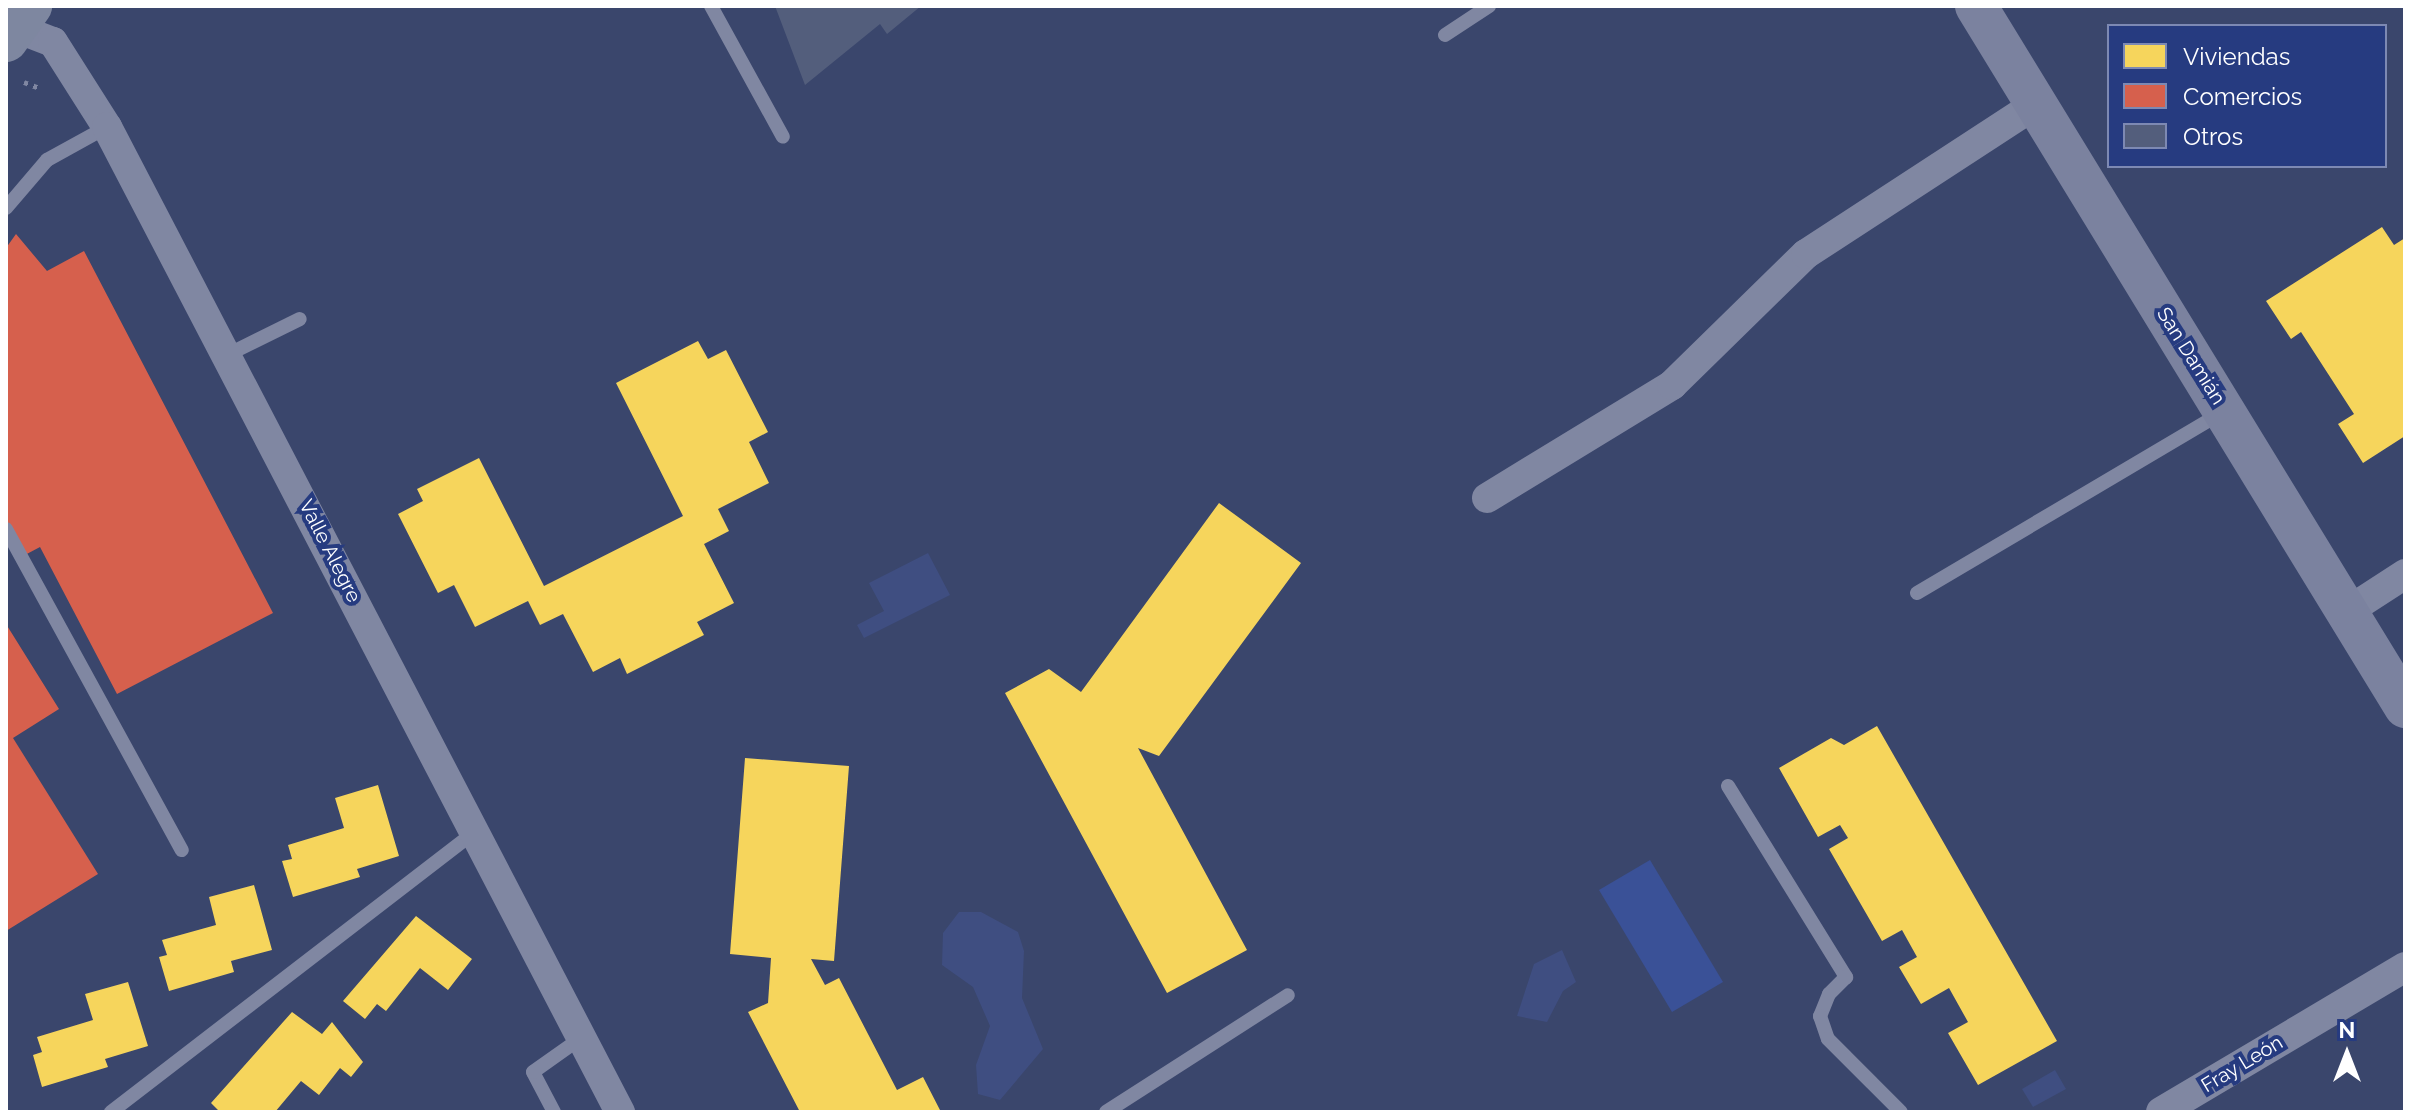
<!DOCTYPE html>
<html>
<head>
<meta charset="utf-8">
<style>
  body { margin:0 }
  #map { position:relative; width:2411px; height:1118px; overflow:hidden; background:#3a466c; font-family:Raleway,sans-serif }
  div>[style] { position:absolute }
  .green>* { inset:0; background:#3a5197 }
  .water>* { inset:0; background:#3f4e81 }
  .homes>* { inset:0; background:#f6d55c }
  .shops>* { inset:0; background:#d6604d }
  .building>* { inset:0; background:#535e7c }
  .path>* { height:5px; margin-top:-2.5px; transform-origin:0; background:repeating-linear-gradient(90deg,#8087a2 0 4px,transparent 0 10px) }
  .service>* { height:14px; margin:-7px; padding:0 7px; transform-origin:7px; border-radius:7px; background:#8087a2 }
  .minor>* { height:30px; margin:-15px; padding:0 15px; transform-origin:15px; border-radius:15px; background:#8087a2 }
  .secondary>* { height:42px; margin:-21px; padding:0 21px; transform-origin:21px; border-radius:21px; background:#7b829f }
  .primary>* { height:44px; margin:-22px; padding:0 22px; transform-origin:22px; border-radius:22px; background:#7e87a0 }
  span { translate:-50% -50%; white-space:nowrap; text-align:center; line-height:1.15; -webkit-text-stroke:8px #263b80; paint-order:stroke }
  .street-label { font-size:20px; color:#fff }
  .frame { position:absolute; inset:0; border:8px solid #fff; pointer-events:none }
  .legend { position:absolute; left:2107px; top:24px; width:280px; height:144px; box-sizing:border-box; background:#263b80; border:2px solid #7d89b3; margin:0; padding:10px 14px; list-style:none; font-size:24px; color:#fff }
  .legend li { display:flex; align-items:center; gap:16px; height:40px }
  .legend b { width:40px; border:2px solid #7d89b3 }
  .north { position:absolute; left:2307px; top:1014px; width:80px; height:80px; -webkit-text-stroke:6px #263b80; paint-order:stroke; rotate:0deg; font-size:22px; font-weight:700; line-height:32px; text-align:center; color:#fff }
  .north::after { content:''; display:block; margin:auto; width:28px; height:36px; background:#fff; clip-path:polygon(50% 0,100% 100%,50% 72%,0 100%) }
</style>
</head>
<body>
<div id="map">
  <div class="green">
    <div style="clip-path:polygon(1650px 860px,1723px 982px,1672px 1012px,1599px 890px)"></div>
  </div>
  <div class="water">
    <div style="clip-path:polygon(928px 553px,950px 595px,864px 638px,857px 625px,884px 611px,869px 583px)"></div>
    <div style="clip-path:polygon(959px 912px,981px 912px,1018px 932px,1024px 951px,1022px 998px,1043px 1049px,1000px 1100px,978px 1094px,976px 1065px,990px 1026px,973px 987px,942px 965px,943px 933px)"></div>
    <div style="clip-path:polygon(1562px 950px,1576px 982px,1563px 991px,1547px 1022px,1517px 1016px,1534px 964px)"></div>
    <div style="clip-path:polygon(2055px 1070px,2066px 1089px,2033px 1107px,2022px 1089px)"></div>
  </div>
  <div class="homes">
    <div style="clip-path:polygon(2382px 227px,2394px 245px,2405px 238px,2405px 436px,2363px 463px,2338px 424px,2354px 414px,2301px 332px,2291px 339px,2266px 301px)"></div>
    <div style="clip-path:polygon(698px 341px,708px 359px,726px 350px,768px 432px,749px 442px,769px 483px,718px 509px,729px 531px,704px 544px,734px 603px,697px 622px,704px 635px,627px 674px,620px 658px,593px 672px,563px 614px,540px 625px,528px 601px,475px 627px,454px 585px,438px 593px,398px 514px,423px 501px,417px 489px,479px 458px,544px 586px,683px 516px,616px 383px)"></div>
    <div style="clip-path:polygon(1219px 503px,1301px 563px,1159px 756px,1138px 748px,1247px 950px,1167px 993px,1005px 693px,1049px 669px,1081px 692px)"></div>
    <div style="clip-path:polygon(1877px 726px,2057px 1041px,1978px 1085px,1948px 1033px,1968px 1022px,1949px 988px,1921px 1004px,1899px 967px,1917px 957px,1902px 930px,1882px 941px,1829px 849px,1848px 838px,1840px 825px,1818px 837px,1779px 768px,1831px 738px,1844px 745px)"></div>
    <div style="clip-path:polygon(745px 758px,849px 766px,834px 961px,811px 959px,825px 985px,839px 978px,897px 1090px,923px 1077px,941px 1112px,800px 1112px,748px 1012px,768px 1003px,771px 958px,730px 954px)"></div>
    <div style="clip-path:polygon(378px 785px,399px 856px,357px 869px,360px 877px,293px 897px,282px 861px,292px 859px,288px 845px,344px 828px,335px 798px)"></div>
    <div style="clip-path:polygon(254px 885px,272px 950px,231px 961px,234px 972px,169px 991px,159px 957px,167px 955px,162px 940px,216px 925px,209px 897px)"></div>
    <div style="clip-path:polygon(416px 916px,472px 959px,448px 990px,420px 968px,386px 1011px,377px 1004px,365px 1019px,343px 1001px)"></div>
    <div style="clip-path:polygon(128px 982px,148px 1046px,105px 1059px,108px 1067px,42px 1087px,33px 1055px,42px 1052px,37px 1037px,93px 1020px,85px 994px)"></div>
    <div style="clip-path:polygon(292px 1012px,322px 1034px,332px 1022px,363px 1062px,351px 1077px,340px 1068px,319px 1095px,301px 1081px,275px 1112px,220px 1112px,211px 1103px)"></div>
  </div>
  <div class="shops">
    <div style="clip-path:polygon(16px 234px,47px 271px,84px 251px,273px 613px,117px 694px,40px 547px,23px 556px,6px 524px,6px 248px)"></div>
    <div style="clip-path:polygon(6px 624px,59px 709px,13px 738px,98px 874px,6px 931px)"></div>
  </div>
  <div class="building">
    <div style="clip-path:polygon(775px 6px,921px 6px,887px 34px,880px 24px,805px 85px)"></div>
  </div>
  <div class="path">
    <div style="left:24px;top:82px;width:19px;rotate:21deg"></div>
  </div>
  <div class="service">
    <div style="left:711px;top:6px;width:149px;rotate:61.2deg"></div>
    <div style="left:1445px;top:35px;width:53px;rotate:-33.4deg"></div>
    <div style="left:6px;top:208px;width:63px;rotate:-49.5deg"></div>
    <div style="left:47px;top:160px;width:68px;rotate:-28.8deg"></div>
    <div style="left:227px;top:355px;width:81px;rotate:-26.3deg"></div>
    <div style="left:6px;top:529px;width:366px;rotate:61.3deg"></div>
    <div style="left:1917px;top:593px;width:356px;rotate:-30.6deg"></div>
    <div style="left:1728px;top:786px;width:225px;rotate:58.3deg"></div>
    <div style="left:1846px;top:977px;width:24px;rotate:135deg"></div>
    <div style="left:1829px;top:994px;width:24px;rotate:112deg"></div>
    <div style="left:1820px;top:1016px;width:24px;rotate:71deg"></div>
    <div style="left:1828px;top:1039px;width:103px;rotate:45deg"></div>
    <div style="left:111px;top:1112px;width:459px;rotate:-37.6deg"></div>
    <div style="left:554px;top:1112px;width:45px;rotate:-117.7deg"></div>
    <div style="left:533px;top:1072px;width:59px;rotate:-35.3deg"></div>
    <div style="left:1106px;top:1112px;width:216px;rotate:-32.7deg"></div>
  </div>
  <div class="minor">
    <div style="left:6px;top:24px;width:50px;rotate:21deg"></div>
    <div style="left:53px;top:42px;width:101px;rotate:57.6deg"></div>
    <div style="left:107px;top:127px;width:1111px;rotate:62.49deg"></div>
    <div style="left:1487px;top:498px;width:217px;rotate:-31.4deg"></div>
    <div style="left:1672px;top:385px;width:187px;rotate:-44.4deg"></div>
    <div style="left:1806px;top:254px;width:275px;rotate:-33.1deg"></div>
    <div style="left:2348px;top:611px;width:68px;rotate:-33deg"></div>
    <div style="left:2161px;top:1112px;width:284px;rotate:-30.7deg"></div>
  </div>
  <div class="secondary">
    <div style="left:1976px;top:6px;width:822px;rotate:58.53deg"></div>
  </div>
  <div class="primary">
    <div style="left:6px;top:40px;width:42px;rotate:-54.8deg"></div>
  </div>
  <div class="street-label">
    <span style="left:2191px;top:356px;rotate:58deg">San Damián</span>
    <span style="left:330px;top:551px;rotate:63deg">Valle Alegre</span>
    <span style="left:2242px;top:1064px;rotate:-31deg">Fray León</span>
  </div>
  <div class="frame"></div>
  <ul class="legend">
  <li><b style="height:22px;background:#f6d55c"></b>Viviendas</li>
  <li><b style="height:22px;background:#d6604d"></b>Comercios</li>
  <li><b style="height:22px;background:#535e7c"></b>Otros</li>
  </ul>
  <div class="north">N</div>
</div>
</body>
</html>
